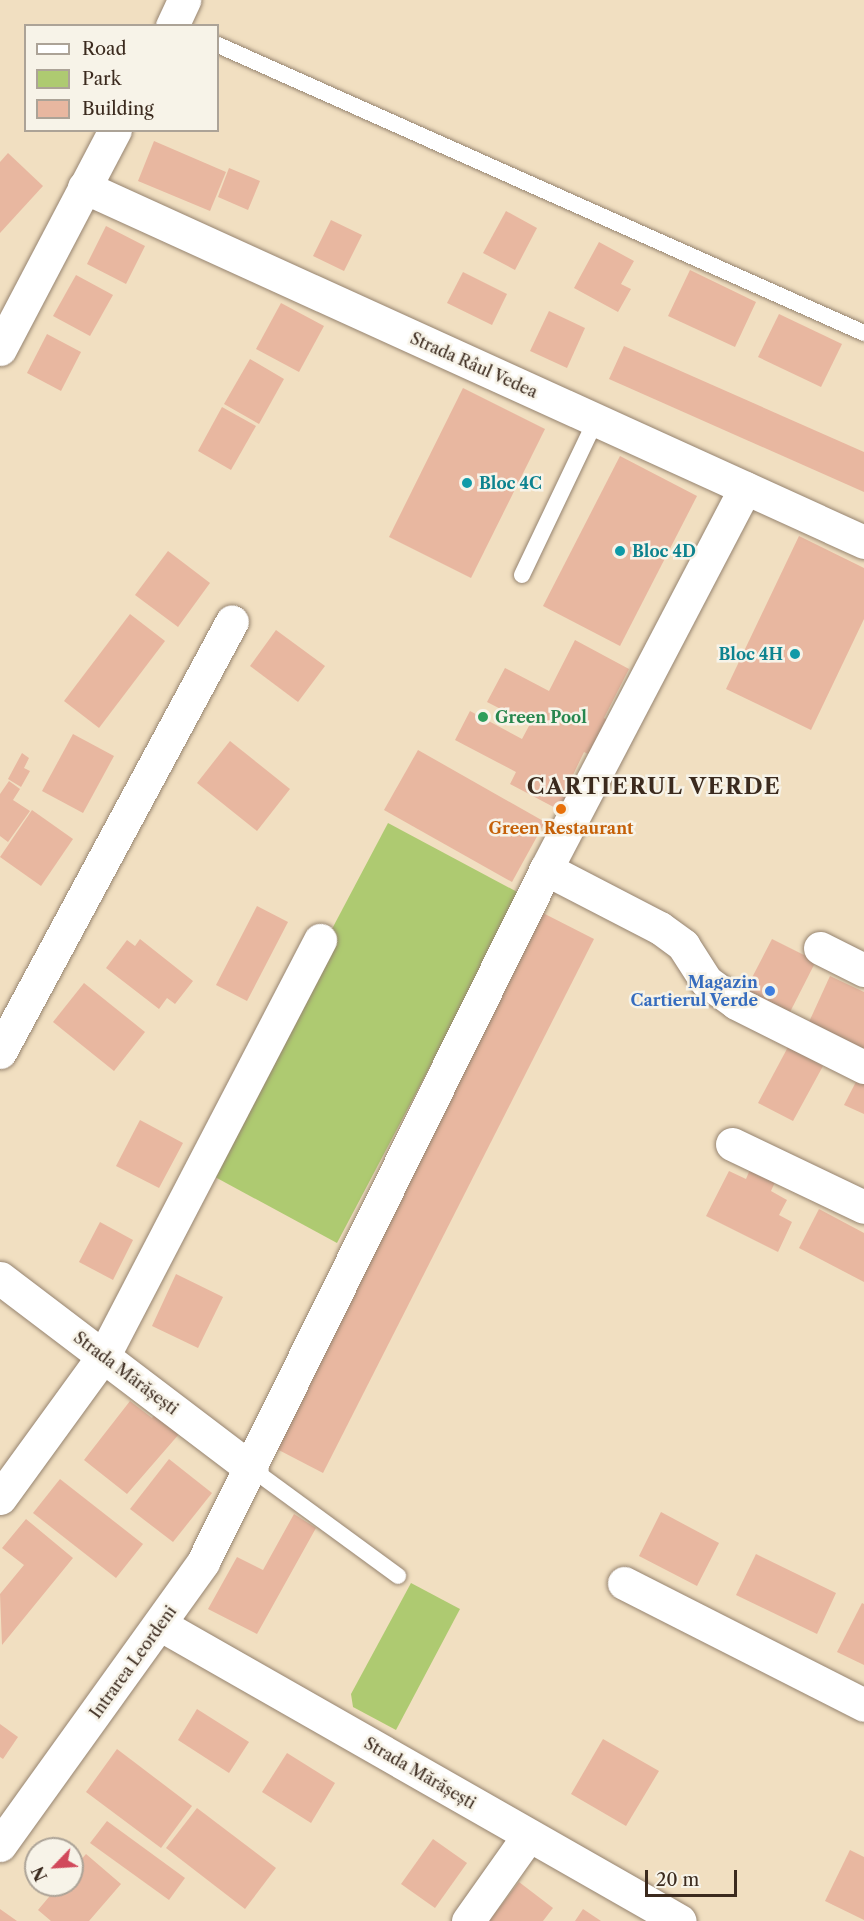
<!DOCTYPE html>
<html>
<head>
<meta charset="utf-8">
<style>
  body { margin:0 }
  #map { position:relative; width:864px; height:1921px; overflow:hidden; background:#f1dfc1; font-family:"Libre Caslon Text",serif }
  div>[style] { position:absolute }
  .green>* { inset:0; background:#aeca71 }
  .building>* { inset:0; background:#e8b7a0 }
  .roads { filter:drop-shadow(0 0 2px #968470) drop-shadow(0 0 2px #968470) }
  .lane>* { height:16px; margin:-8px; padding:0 8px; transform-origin:8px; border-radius:8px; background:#fff }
  .street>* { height:33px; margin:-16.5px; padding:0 16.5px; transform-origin:16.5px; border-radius:16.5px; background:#fff }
  .dots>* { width:16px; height:16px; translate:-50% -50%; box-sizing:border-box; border:3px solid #f7f3e8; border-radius:50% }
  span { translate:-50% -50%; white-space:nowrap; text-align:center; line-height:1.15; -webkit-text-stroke:5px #f7f3e8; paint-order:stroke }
  .street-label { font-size:16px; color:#3b2a1e }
  .culture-label { font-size:16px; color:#0d838f; font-weight:700 }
  .left { translate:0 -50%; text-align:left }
  .right { translate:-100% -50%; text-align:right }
  .leisure-label { font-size:16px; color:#27864d; font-weight:700 }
  .food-label { font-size:16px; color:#c56008; font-weight:700 }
  .shop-label { font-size:16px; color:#366cbe; font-weight:700 }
  .district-label { font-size:22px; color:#3b2a1e; font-weight:700; letter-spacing:1.5px }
  .legend { position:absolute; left:24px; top:24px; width:195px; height:108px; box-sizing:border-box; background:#f7f3e8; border:2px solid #aca397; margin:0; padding:8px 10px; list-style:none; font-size:18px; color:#3b2a1e }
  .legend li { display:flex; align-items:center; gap:12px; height:30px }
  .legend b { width:30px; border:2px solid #aca397 }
  .north { position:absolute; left:24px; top:1837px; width:60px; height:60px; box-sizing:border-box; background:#f7f3e8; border:2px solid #aca397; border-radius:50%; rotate:245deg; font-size:16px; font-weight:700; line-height:24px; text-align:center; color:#3b2a1e }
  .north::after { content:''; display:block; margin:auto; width:21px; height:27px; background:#d1495b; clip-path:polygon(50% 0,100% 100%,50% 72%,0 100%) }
  .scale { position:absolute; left:645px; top:1870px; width:92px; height:27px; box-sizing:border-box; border:3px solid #3b2a1e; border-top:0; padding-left:8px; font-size:18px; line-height:21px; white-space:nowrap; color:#3b2a1e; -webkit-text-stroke:4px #f7f3e8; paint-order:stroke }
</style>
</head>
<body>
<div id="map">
  <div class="green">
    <div style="clip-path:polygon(388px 823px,521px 894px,337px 1243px,204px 1171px)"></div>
    <div style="clip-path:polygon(411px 1583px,460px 1609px,396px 1730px,353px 1707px,351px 1694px)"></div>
  </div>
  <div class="building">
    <div style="clip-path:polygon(154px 141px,226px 172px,210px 211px,138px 181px)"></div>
    <div style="clip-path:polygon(8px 153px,43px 186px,0 233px,0 162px)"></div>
    <div style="clip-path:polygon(229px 168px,260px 181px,248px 210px,218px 197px)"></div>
    <div style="clip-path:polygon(506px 211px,537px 228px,515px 270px,483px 253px)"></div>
    <div style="clip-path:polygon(331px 220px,362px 235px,344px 271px,313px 256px)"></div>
    <div style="clip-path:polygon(106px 226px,145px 246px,126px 284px,87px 264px)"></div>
    <div style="clip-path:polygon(599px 242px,634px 261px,621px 284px,631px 289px,618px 312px,574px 288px)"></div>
    <div style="clip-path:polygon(690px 270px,756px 302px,735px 347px,668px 316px)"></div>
    <div style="clip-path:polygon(463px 272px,507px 294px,492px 325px,447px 303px)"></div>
    <div style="clip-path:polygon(76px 275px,113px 295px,90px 336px,53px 316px)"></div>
    <div style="clip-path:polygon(281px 303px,324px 326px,299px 372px,256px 349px)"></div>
    <div style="clip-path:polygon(549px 311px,585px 328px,567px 368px,530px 351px)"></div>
    <div style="clip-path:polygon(779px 314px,842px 344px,821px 387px,758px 357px)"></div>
    <div style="clip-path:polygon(47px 334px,81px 352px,61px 391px,27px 373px)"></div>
    <div style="clip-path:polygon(624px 346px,864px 452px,864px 492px,609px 379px)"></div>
    <div style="clip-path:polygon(250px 359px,284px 379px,259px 424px,224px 404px)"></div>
    <div style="clip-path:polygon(463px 388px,545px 429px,471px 578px,389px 537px)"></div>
    <div style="clip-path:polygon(222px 407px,256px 426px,231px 470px,198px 451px)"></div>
    <div style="clip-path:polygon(620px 456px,697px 496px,620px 646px,543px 606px)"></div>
    <div style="clip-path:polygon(799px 536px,864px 568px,864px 619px,811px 730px,726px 689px)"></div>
    <div style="clip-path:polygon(168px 551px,210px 583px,178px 627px,135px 595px)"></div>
    <div style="clip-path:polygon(130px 614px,165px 641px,99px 728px,64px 701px)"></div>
    <div style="clip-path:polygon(276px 630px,325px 666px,298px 702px,250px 666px)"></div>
    <div style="clip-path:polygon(575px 640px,629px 669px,604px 718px,610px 721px,592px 756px,584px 752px,572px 777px,579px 781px,563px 812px,510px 784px,516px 772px,455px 740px,470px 711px,522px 739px,530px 724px,487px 702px,505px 668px,549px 691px)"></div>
    <div style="clip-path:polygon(73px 734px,114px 756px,83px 813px,42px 791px)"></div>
    <div style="clip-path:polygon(230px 741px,290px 789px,257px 831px,197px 783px)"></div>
    <div style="clip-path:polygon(418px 750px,545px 822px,512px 882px,384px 810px)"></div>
    <div style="clip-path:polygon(22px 753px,29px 758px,24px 768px,30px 771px,21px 787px,8px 779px)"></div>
    <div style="clip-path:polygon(9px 781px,20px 789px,13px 800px,30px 811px,8px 842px,0 836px,0 794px)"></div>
    <div style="clip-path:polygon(32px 810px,73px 839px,41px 886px,0 857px)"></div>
    <div style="clip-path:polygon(257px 906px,288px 922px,247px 1001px,216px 985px)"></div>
    <div style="clip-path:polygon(541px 912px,594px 939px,323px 1473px,271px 1446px)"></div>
    <div style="clip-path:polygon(140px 939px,193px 981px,175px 1004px,167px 998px,159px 1009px,106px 968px,127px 940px,135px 946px)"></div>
    <div style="clip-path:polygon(772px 939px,816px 961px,788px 1016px,744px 993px)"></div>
    <div style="clip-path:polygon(830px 976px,864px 992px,864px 1049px,809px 1022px)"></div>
    <div style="clip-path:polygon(84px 983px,145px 1032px,114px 1071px,53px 1022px)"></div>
    <div style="clip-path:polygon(788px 1047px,823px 1066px,793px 1121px,758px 1103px)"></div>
    <div style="clip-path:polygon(859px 1076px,864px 1079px,864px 1114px,844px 1105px)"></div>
    <div style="clip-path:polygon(140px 1120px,183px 1143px,159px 1188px,116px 1166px)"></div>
    <div style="clip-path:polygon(751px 1167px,776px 1180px,771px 1191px,787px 1200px,779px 1215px,792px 1222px,778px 1252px,706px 1216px,729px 1171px,746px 1179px)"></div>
    <div style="clip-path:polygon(819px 1209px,864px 1233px,864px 1282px,799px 1248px)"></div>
    <div style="clip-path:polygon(100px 1222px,133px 1240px,113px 1280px,79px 1262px)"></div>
    <div style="clip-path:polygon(176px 1274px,223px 1297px,198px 1348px,152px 1326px)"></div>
    <div style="clip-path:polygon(130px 1401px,152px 1418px,161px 1406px,186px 1426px,127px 1494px,84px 1460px)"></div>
    <div style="clip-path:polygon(169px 1459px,212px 1493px,173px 1542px,130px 1509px)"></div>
    <div style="clip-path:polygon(60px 1479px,143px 1544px,116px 1578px,33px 1513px)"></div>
    <div style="clip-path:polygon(661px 1512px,719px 1543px,697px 1586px,639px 1556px)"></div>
    <div style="clip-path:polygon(294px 1514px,316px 1528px,257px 1634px,208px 1609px,237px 1557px,263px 1570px)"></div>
    <div style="clip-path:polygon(26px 1519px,73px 1558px,2px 1645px,0 1594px,24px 1565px,2px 1548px)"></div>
    <div style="clip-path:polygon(756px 1554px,836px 1593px,817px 1634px,736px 1595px)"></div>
    <div style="clip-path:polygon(862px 1603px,864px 1604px,864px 1665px,837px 1652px)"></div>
    <div style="clip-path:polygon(197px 1709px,249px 1742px,229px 1773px,178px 1740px)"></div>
    <div style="clip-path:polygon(0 1724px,18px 1737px,3px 1759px,0 1757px)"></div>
    <div style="clip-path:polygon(603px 1739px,659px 1771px,626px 1826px,571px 1794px)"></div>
    <div style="clip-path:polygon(117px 1749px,192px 1806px,161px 1848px,86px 1792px)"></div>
    <div style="clip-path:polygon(287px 1753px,335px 1783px,311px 1823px,262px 1792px)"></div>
    <div style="clip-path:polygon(197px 1808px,276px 1868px,245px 1909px,166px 1848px)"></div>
    <div style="clip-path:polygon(107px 1821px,185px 1878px,169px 1900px,90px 1843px)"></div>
    <div style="clip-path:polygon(433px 1839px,467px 1863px,435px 1908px,401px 1884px)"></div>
    <div style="clip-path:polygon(850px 1850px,864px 1857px,864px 1920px,825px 1901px)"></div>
    <div style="clip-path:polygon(86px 1854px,121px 1884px,89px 1921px,51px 1921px,38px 1910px,59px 1885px,72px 1885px,72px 1870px)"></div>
    <div style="clip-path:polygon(519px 1882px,553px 1908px,543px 1921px,489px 1921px)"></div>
    <div style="clip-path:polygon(0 1909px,17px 1921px,0 1921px)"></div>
    <div style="clip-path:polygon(583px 1909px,601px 1921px,575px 1921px)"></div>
  </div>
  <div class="roads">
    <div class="lane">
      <div style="left:218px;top:45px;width:707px;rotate:24.03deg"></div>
      <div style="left:522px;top:575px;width:172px;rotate:-64.5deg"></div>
      <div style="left:252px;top:1469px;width:181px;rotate:36.2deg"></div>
    </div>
    <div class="street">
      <div style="left:172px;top:26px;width:29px;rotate:-65deg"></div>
      <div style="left:84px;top:187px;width:857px;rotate:24.47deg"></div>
      <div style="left:0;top:349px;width:247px;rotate:-62.3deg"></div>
      <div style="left:546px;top:869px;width:128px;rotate:27.4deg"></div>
      <div style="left:660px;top:928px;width:29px;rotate:36deg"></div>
      <div style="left:683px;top:945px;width:43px;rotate:57.4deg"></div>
      <div style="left:706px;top:981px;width:37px;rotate:36deg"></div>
      <div style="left:736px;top:1003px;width:143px;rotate:26.6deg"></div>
      <div style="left:820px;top:948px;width:49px;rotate:26.6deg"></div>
      <div style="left:0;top:1052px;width:489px;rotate:-61.7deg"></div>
      <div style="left:732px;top:1144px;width:146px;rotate:25.5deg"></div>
      <div style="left:0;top:1278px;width:316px;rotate:37.2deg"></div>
      <div style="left:0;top:1498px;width:177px;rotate:-54deg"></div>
      <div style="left:104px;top:1355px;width:468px;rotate:-62.5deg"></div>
      <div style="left:624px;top:1583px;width:269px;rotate:26.9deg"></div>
      <div style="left:161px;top:1625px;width:597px;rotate:29.7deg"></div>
      <div style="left:0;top:1845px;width:348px;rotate:-54.3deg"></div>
      <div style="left:203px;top:1562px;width:773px;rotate:-63.67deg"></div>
      <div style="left:546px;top:869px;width:430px;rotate:-62.4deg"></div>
      <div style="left:468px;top:1921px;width:105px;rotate:-54.7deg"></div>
    </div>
  </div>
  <div class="dots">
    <div style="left:467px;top:483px;background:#0f9aa8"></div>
    <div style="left:620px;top:551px;background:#0f9aa8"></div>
    <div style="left:795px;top:654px;background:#0f9aa8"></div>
    <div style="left:483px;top:717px;background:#2e9e5b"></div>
    <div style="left:561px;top:809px;background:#e8710a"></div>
    <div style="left:770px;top:991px;background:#3f7fe0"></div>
  </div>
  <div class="street-label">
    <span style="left:474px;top:365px;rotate:24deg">Strada Râul Vedea</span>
    <span style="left:126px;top:1373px;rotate:37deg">Strada Mărășești</span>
    <span style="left:133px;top:1662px;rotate:-54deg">Intrarea Leordeni</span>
    <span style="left:420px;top:1773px;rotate:30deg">Strada Mărășești</span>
  </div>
  <div class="culture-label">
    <span class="left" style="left:479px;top:483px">Bloc 4C</span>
    <span class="left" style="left:632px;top:551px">Bloc 4D</span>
    <span class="right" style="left:783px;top:654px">Bloc 4H</span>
  </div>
  <div class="leisure-label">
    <span class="left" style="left:495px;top:717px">Green Pool</span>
  </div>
  <div class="food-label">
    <span style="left:561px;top:828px">Green Restaurant</span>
  </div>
  <div class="shop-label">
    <span class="right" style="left:758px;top:991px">Magazin<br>Cartierul Verde</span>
  </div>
  <div class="district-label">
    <span style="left:654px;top:787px">CARTIERUL VERDE</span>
  </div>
  <ul class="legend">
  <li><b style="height:8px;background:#fff"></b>Road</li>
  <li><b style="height:16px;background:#aeca71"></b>Park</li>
  <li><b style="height:16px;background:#e8b7a0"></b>Building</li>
  </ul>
  <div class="north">N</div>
  <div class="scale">20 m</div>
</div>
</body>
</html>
